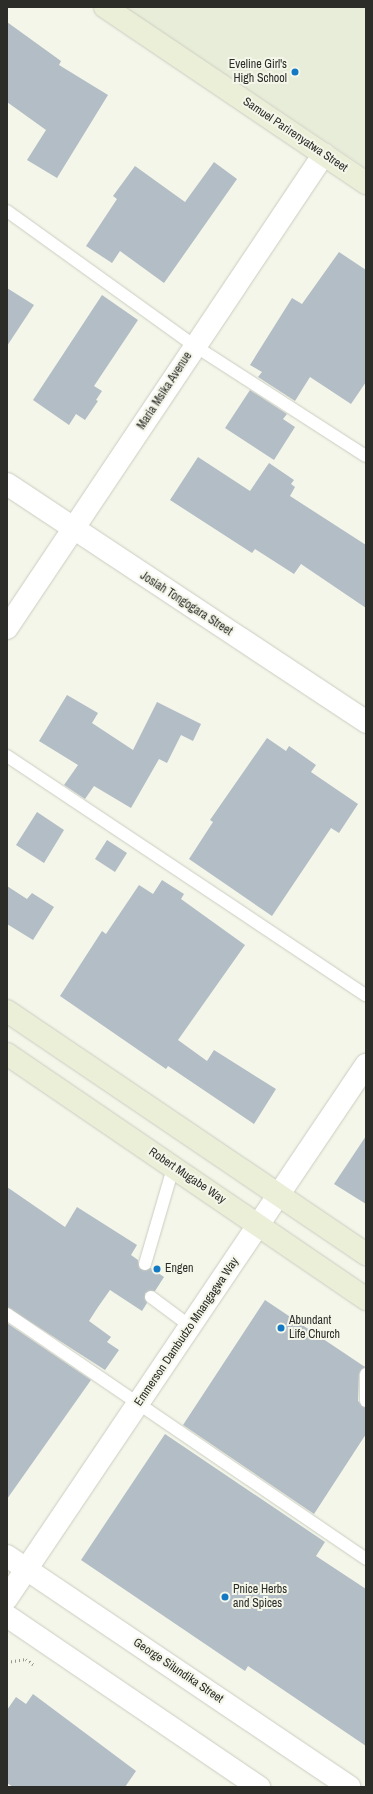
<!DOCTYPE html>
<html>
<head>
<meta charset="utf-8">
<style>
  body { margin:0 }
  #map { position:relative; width:373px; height:1794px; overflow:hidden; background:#f3f6e9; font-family:"Archivo Narrow",sans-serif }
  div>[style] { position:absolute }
  .built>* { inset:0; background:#e8edd9 }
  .building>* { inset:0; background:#b3bdc6 }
  .path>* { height:2.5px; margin-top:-1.25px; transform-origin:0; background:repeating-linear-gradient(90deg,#96988f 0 1px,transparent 0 4px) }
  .roads { filter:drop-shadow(0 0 1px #cacdc0) drop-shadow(0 0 1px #cacdc0) }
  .lane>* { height:12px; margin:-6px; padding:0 6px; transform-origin:6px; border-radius:6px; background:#fff }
  .street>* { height:22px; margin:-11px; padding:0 11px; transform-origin:11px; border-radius:11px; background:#fff }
  .secondary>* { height:22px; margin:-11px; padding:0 11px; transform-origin:11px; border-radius:11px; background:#ebefd8 }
  .dots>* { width:11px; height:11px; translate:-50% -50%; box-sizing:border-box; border:2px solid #f3f6e9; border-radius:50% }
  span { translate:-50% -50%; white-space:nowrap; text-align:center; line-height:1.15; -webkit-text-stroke:4px #f3f6e9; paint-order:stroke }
  .poi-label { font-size:12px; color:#2c2d28 }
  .right { translate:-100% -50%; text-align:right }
  .left { translate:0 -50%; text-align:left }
  .street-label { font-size:12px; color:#2c2d28 }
  .frame { position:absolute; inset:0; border:8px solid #2c2d28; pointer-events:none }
</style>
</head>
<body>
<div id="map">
  <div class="built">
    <div style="clip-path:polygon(125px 7px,366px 7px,366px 168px,321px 138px)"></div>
  </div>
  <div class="building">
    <div style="clip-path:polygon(7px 22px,61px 61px,59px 65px,108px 95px,57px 178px,27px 160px,46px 130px,7px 102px)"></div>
    <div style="clip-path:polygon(214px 162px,237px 179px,164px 283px,120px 251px,112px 263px,86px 246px,117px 199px,113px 196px,135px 166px,185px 202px)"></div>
    <div style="clip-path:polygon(339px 252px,366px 270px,366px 382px,351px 404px,310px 377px,295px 401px,258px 377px,262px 372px,250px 365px,292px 298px,302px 304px)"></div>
    <div style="clip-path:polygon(7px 288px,34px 305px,7px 346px)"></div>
    <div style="clip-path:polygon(102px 295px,138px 320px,94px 386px,102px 391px,96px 400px,98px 401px,85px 420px,76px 414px,69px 425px,33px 400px)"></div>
    <div style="clip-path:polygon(250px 390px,287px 414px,283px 419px,295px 427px,274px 460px,225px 428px)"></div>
    <div style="clip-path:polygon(198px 457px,250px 491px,269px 463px,294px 480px,291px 484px,295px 487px,290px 496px,366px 545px,366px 608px,301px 564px,294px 574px,255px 549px,252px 553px,170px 500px)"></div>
    <div style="clip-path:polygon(67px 695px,98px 713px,92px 723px,133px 750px,157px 702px,201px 724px,193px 741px,181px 735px,167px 763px,159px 759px,131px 808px,94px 786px,85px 799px,64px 785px,78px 765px,39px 741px)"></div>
    <div style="clip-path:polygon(267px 738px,286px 751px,289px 746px,316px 765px,311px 772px,358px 804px,339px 833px,331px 828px,272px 916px,189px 859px,213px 822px,210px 820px)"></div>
    <div style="clip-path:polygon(37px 812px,64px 830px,44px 863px,16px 845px)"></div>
    <div style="clip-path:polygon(107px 840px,127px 853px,115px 872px,95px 859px)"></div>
    <div style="clip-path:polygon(162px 880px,184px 894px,181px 899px,245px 945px,178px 1040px,207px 1061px,214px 1050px,276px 1089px,254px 1124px,168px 1066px,166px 1069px,60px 996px,102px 931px,106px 934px,139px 885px,153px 894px)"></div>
    <div style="clip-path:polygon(7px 886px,27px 899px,32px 893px,54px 907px,33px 940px,7px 924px)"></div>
    <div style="clip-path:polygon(366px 1136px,366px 1204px,334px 1184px)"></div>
    <div style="clip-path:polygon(7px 1187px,65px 1227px,77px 1207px,137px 1245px,131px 1255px,138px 1260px,140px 1269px,151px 1268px,164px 1277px,155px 1291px,145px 1293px,147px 1303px,142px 1311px,110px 1290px,98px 1307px,89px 1321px,111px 1337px,107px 1342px,119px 1350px,105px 1370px,7px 1307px)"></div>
    <div style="clip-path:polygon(265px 1300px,365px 1367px,359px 1374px,358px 1401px,366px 1408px,366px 1434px,314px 1514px,183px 1425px)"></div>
    <div style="clip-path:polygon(7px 1323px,91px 1380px,7px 1499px)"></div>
    <div style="clip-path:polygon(165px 1434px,325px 1542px,316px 1556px,366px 1589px,366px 1746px,248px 1666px,245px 1671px,81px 1560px)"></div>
    <div style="clip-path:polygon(33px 1694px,136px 1771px,125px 1787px,13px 1787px,7px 1783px,7px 1710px,16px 1697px,26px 1704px)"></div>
  </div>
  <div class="path">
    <div style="left:7px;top:1662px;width:19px;rotate:-9deg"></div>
    <div style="left:26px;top:1659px;width:9px;rotate:36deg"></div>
  </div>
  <div class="roads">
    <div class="lane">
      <div style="left:7px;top:211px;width:231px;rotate:35.7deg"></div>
      <div style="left:195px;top:346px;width:203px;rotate:32.8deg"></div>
      <div style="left:7px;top:756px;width:431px;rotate:33.7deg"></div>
      <div style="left:145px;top:1264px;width:100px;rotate:-73.7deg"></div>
      <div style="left:151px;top:1297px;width:49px;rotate:36.6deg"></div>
      <div style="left:7px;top:1314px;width:435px;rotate:34.3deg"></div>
      <div style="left:366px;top:1374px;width:27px;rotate:90deg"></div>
    </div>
    <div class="street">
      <div style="left:7px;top:484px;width:431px;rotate:33.5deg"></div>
      <div style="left:7px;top:628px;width:570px;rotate:-56.23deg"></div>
      <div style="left:7px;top:1556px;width:413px;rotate:34deg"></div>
      <div style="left:7px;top:1598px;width:643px;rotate:-56.04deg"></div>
      <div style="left:7px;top:1616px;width:305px;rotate:34.2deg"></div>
    </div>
    <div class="secondary">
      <div style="left:105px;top:7px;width:315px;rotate:34deg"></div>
      <div style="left:7px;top:1011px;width:434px;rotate:34.1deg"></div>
      <div style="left:7px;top:1054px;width:435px;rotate:34.3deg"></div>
    </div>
  </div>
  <div class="dots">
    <div style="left:295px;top:72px;background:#1379c4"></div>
    <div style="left:157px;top:1269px;background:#1379c4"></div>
    <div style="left:281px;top:1328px;background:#1379c4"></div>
    <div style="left:225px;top:1597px;background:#1379c4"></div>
  </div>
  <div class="poi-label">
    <span class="right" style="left:287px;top:72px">Eveline Girl's<br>High School</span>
    <span class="left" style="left:165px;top:1269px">Engen</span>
    <span class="left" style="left:289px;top:1328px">Abundant<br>Life Church</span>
    <span class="left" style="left:233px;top:1597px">Pnice Herbs<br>and Spices</span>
  </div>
  <div class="street-label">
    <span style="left:295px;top:135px;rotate:34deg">Samuel Parirenyatwa Street</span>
    <span style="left:165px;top:391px;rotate:-57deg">Maria Msika Avenue</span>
    <span style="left:186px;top:604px;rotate:33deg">Josiah Tongogara Street</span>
    <span style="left:187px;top:1176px;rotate:34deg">Robert Mugabe Way</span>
    <span style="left:187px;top:1332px;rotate:-56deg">Emmerson Dambudzo Mnangagwa Way</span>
    <span style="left:178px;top:1671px;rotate:34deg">George Silundika Street</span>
  </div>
  <div class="frame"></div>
</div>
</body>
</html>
